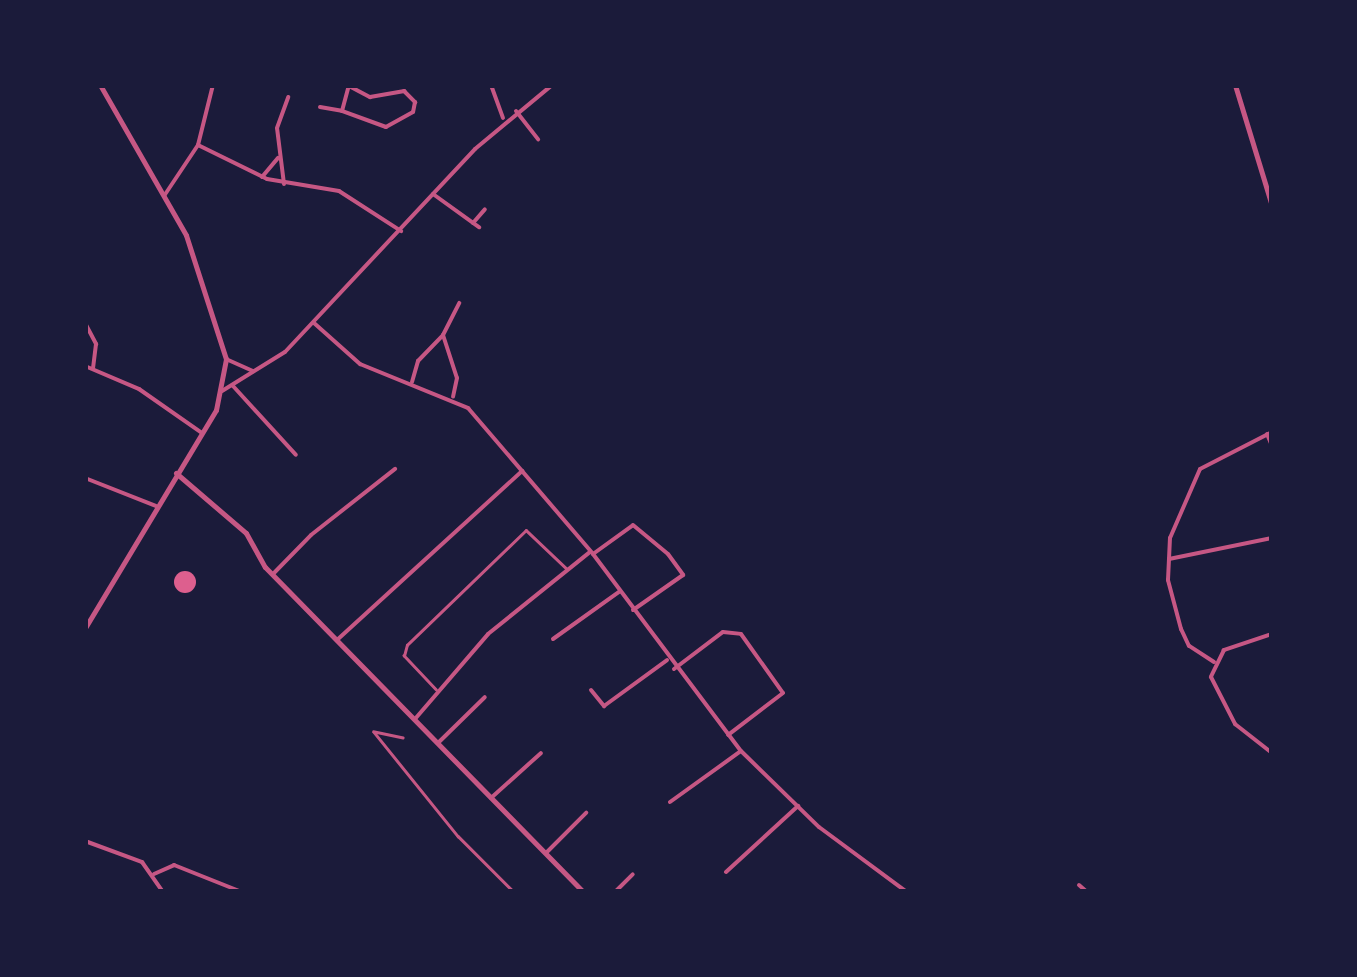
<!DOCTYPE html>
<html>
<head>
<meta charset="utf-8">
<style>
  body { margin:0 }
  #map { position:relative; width:1357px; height:977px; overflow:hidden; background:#1b1b3a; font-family:Jost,sans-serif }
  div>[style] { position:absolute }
  .building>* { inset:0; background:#dd5f8e }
  .round { border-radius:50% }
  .service>* { height:2.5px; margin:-1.25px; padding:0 1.25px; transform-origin:1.25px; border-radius:1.25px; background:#c65784 }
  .minor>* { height:4px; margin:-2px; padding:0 2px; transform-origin:2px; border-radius:2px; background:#c65784 }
  .tertiary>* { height:5px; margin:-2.5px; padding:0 2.5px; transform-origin:2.5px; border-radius:2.5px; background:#c65784 }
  span { translate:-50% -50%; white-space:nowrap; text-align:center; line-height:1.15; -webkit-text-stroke:10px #1b1b3a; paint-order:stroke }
  .frame { position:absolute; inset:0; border:88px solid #1b1b3a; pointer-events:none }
</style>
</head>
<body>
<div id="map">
  <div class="building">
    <div class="round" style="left:174px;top:571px;width:22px;height:22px"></div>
  </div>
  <div class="service">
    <div style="left:436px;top:690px;width:47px;rotate:-133.3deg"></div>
    <div style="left:404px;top:656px;width:11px;rotate:-75deg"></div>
    <div style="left:407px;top:645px;width:165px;rotate:-44deg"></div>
    <div style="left:526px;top:530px;width:55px;rotate:43.5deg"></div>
    <div style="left:403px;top:738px;width:30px;rotate:-168deg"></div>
    <div style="left:374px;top:732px;width:134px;rotate:51.1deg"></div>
    <div style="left:458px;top:836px;width:79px;rotate:45deg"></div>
  </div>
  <div class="minor">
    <div style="left:491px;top:85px;width:35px;rotate:70deg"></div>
    <div style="left:349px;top:86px;width:24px;rotate:28deg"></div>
    <div style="left:370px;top:97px;width:35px;rotate:-10deg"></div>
    <div style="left:404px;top:91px;width:16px;rotate:45deg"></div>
    <div style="left:415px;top:102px;width:10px;rotate:101deg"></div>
    <div style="left:413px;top:112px;width:31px;rotate:151deg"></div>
    <div style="left:386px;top:127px;width:47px;rotate:-160deg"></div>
    <div style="left:342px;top:111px;width:27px;rotate:-75deg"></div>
    <div style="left:320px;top:107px;width:22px;rotate:10deg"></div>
    <div style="left:516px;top:111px;width:36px;rotate:52deg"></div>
    <div style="left:198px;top:145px;width:77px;rotate:26.2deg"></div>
    <div style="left:267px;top:179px;width:73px;rotate:9.5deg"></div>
    <div style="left:339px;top:191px;width:74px;rotate:32.8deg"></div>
    <div style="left:262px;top:177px;width:25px;rotate:-50deg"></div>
    <div style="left:284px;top:184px;width:56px;rotate:-97.1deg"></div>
    <div style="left:277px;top:128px;width:33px;rotate:-70deg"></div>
    <div style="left:433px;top:194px;width:57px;rotate:35.7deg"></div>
    <div style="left:164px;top:196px;width:61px;rotate:-56.3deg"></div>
    <div style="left:198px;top:145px;width:62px;rotate:-76deg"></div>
    <div style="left:473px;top:223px;width:18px;rotate:-49deg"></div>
    <div style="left:85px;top:323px;width:24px;rotate:62deg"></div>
    <div style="left:96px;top:344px;width:24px;rotate:97deg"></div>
    <div style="left:314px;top:323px;width:62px;rotate:41.7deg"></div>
    <div style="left:360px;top:364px;width:117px;rotate:22.2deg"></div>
    <div style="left:468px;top:408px;width:192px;rotate:49.4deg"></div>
    <div style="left:593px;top:554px;width:246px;rotate:53.1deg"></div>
    <div style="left:741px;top:751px;width:109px;rotate:44.3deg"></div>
    <div style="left:819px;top:827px;width:109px;rotate:36.5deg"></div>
    <div style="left:443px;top:335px;width:36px;rotate:-63deg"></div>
    <div style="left:226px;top:359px;width:30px;rotate:24deg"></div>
    <div style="left:85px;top:366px;width:59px;rotate:23.1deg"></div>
    <div style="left:139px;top:389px;width:77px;rotate:34.9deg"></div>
    <div style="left:412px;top:382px;width:22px;rotate:-74deg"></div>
    <div style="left:418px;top:361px;width:36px;rotate:-46deg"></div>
    <div style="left:443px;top:335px;width:45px;rotate:72deg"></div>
    <div style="left:457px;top:378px;width:19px;rotate:102deg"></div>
    <div style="left:233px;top:386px;width:93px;rotate:47.6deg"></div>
    <div style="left:222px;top:391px;width:74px;rotate:-31.8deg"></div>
    <div style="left:285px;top:352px;width:278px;rotate:-46.9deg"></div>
    <div style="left:475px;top:149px;width:100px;rotate:-39.7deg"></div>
    <div style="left:1267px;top:434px;width:13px;rotate:67deg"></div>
    <div style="left:85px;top:478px;width:76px;rotate:21.5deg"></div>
    <div style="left:593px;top:554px;width:49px;rotate:-35.9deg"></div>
    <div style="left:633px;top:525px;width:45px;rotate:39.6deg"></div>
    <div style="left:668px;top:554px;width:26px;rotate:54deg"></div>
    <div style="left:683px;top:575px;width:61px;rotate:145deg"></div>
    <div style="left:1169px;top:559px;width:105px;rotate:-11.5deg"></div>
    <div style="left:273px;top:574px;width:54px;rotate:-45.7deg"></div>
    <div style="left:311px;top:535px;width:107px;rotate:-38.2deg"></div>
    <div style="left:1272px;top:634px;width:51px;rotate:161.6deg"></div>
    <div style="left:1224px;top:650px;width:30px;rotate:116deg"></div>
    <div style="left:1211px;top:677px;width:53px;rotate:62.9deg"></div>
    <div style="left:1235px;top:724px;width:47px;rotate:38.1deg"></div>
    <div style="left:553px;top:639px;width:82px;rotate:-35.6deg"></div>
    <div style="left:337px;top:640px;width:251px;rotate:-42.4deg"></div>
    <div style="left:1214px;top:662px;width:30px;rotate:-147deg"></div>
    <div style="left:1189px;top:646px;width:19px;rotate:-115deg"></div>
    <div style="left:1181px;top:629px;width:51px;rotate:-104.9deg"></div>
    <div style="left:1168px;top:580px;width:42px;rotate:-87.3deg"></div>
    <div style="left:1170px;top:538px;width:75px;rotate:-66.5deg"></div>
    <div style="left:1200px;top:469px;width:81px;rotate:-27.2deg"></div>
    <div style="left:674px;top:669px;width:61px;rotate:-37.1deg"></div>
    <div style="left:723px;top:632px;width:18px;rotate:6deg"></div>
    <div style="left:741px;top:634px;width:72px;rotate:54.6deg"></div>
    <div style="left:783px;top:693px;width:69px;rotate:142.6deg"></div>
    <div style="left:591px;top:690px;width:21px;rotate:51deg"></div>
    <div style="left:604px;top:706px;width:78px;rotate:-36.1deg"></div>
    <div style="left:415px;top:719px;width:112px;rotate:-49.3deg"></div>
    <div style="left:488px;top:634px;width:131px;rotate:-38.8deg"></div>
    <div style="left:439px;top:742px;width:64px;rotate:-44.4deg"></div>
    <div style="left:491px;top:798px;width:67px;rotate:-42deg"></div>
    <div style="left:670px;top:802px;width:87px;rotate:-35.7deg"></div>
    <div style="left:85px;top:841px;width:61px;rotate:20.2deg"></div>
    <div style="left:142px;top:862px;width:37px;rotate:55deg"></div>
    <div style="left:546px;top:853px;width:57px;rotate:-45deg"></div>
    <div style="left:726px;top:872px;width:98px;rotate:-42.5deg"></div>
    <div style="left:154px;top:874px;width:22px;rotate:-24deg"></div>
    <div style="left:174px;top:865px;width:73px;rotate:21.7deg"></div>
    <div style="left:1079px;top:885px;width:11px;rotate:41deg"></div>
    <div style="left:615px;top:892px;width:25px;rotate:-45deg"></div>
  </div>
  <div class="tertiary">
    <div style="left:1235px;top:85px;width:127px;rotate:73deg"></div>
    <div style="left:176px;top:473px;width:92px;rotate:40.6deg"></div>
    <div style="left:246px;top:533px;width:39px;rotate:61deg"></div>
    <div style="left:265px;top:567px;width:455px;rotate:45.6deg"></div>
    <div style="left:85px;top:628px;width:254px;rotate:-59deg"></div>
    <div style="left:216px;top:410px;width:52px;rotate:-78.9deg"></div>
    <div style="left:226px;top:359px;width:130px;rotate:-107.9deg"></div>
    <div style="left:186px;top:235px;width:173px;rotate:-119.8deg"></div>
  </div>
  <div class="frame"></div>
</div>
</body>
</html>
